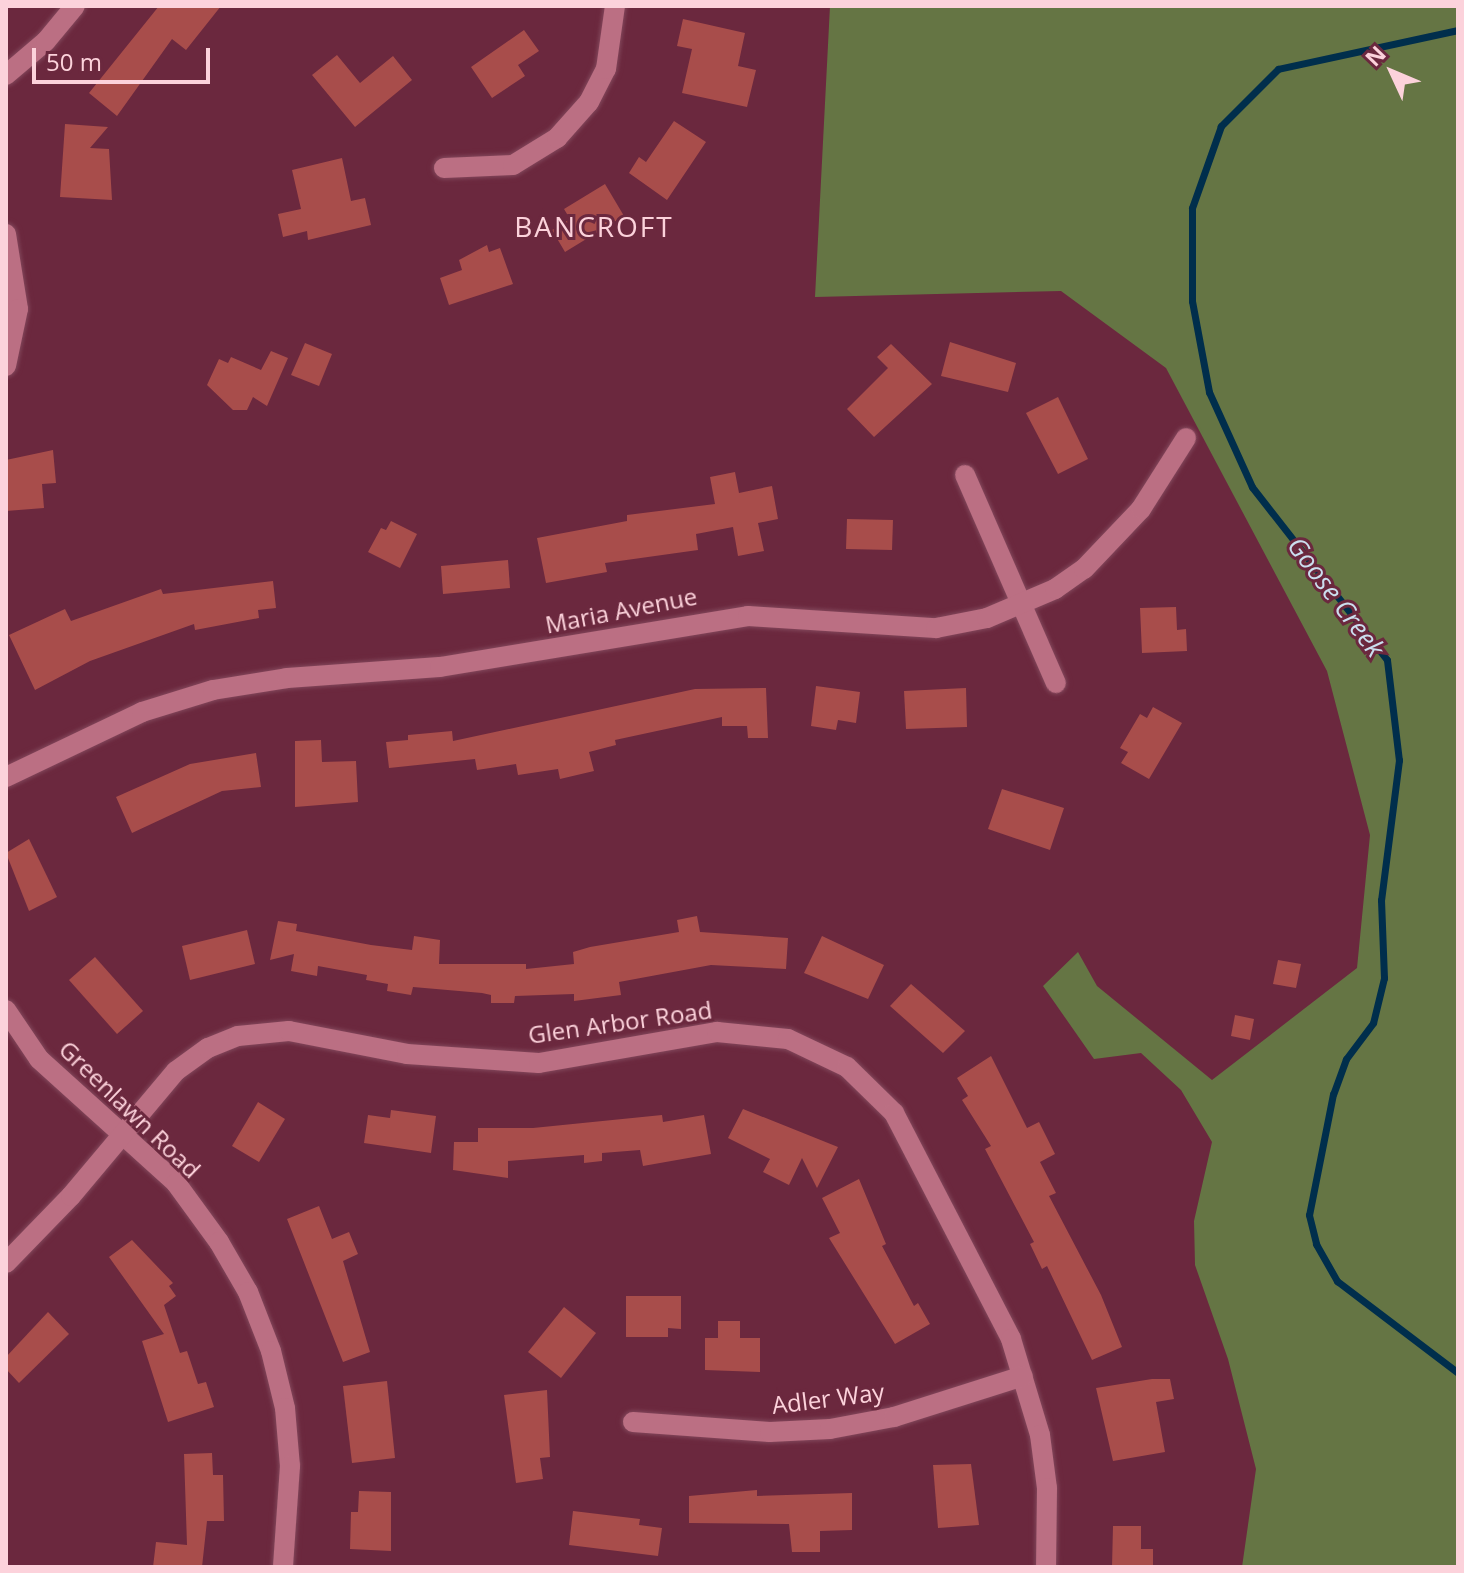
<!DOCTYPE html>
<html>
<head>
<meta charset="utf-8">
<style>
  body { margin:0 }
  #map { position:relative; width:1464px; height:1573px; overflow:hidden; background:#6b283e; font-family:"Open Sans",sans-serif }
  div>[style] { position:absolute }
  .green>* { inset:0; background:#657544 }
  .stream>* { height:7px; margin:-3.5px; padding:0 3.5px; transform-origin:3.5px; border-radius:3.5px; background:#002e4c }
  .building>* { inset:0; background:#a84d4b }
  .roads { filter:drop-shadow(0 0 2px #82475b) drop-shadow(0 0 2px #82475b) }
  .minor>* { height:20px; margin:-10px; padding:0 10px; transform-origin:10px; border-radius:10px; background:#bb6f83 }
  span { translate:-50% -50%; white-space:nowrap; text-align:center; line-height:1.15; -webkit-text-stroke:6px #6b283e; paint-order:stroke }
  .street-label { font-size:24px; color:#fcd2db }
  .water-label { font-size:26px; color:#cbdfef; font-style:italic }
  .quarter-label { font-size:28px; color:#fcd2db; letter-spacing:2px }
  .frame { position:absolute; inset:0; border:8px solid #fcd2db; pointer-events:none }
  .north { position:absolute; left:1352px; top:32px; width:80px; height:80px; -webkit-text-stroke:6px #6b283e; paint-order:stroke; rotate:314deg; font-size:22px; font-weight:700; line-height:32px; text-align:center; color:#fcd2db }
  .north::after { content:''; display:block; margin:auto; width:28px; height:36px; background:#fcd2db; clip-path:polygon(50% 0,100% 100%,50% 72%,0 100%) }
  .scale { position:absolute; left:32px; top:48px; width:178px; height:36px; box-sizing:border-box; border:4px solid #fcd2db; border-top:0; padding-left:10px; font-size:24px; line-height:28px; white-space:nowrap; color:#fcd2db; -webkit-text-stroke:6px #6b283e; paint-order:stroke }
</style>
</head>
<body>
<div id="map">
  <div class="green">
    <div style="clip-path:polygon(830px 6px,1458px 6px,1458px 1567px,1242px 1567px,1256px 1469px,1228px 1359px,1195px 1265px,1194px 1221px,1212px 1142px,1181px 1090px,1141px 1053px,1094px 1059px,1043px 986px,1078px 952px,1097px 986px,1212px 1080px,1357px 968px,1370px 835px,1327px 671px,1166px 368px,1061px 291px,815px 297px)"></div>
  </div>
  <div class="stream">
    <div style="left:1458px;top:30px;width:184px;rotate:167.8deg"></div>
    <div style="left:1278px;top:69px;width:81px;rotate:135deg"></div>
    <div style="left:1221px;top:126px;width:87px;rotate:109.5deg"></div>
    <div style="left:1192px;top:208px;width:93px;rotate:90deg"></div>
    <div style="left:1192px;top:301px;width:93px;rotate:79.4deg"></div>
    <div style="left:1209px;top:392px;width:104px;rotate:65.6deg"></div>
    <div style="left:1252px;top:487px;width:219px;rotate:52deg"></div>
    <div style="left:1387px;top:660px;width:101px;rotate:83.2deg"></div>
    <div style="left:1399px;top:760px;width:141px;rotate:97.3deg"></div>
    <div style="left:1381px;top:900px;width:78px;rotate:87.8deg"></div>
    <div style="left:1384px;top:978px;width:46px;rotate:103.7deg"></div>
    <div style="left:1373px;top:1023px;width:45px;rotate:126.9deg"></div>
    <div style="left:1346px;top:1059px;width:37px;rotate:110deg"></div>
    <div style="left:1333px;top:1094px;width:123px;rotate:101.2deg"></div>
    <div style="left:1309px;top:1215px;width:30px;rotate:76deg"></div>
    <div style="left:1316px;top:1244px;width:43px;rotate:60.4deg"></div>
    <div style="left:1337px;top:1281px;width:152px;rotate:37.2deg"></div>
  </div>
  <div class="building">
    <div style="clip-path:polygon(159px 6px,221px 6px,186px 50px,172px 39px,117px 116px,89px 93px)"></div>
    <div style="clip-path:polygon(683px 19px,745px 33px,738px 66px,756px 70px,747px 107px,682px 93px,692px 49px,677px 46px)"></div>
    <div style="clip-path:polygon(524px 30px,539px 51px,518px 65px,525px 76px,492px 98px,471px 67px)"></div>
    <div style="clip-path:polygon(337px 55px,360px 83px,393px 56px,412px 80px,355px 127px,312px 75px)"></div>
    <div style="clip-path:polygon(674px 121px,706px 142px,667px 200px,629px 173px,639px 157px,646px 162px)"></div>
    <div style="clip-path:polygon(65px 124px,108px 127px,90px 148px,109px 149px,112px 200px,60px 197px)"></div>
    <div style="clip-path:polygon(342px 158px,351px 201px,365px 198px,371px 225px,308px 240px,307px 231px,283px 237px,278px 214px,301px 209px,292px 170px)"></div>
    <div style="clip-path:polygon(605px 184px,624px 216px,565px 252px,552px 230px,570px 219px,564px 209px)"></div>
    <div style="clip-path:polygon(487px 245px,489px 252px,500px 248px,513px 284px,449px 305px,440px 278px,462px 270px,459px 260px)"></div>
    <div style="clip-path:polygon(950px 342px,1016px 363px,1008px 392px,941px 376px)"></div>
    <div style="clip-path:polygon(305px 343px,332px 354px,319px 386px,291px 375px)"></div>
    <div style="clip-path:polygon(891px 344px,932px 384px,874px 437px,847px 409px,888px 368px,877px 357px)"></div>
    <div style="clip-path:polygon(271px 351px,288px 358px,267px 406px,253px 397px,247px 410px,233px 410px,207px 385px,219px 359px,228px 363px,231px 357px,261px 370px)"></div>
    <div style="clip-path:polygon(1058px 397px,1088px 459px,1058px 474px,1026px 413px)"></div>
    <div style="clip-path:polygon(53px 450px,56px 483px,42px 484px,44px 508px,6px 511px,6px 460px)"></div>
    <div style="clip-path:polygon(735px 472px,739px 493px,772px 486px,778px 519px,758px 523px,764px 551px,738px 556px,733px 527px,696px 534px,698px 550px,605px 563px,607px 572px,546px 583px,537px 538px,627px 521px,627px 515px,715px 504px,710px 477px)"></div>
    <div style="clip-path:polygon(847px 519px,893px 520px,892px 550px,846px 549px)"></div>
    <div style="clip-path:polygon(391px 521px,417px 534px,400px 568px,368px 552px,381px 528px,386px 530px)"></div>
    <div style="clip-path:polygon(508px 560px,510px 588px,443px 594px,441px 566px)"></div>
    <div style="clip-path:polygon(273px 581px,276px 608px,258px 610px,259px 618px,195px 630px,194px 624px,90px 661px,35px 690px,9px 635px,65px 609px,71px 621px,161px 589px,163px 594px)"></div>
    <div style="clip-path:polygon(1176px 607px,1177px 630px,1186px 629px,1187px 651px,1142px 653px,1140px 608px)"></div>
    <div style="clip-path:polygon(816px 686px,860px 692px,856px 723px,838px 720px,836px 730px,811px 726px)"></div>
    <div style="clip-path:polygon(766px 688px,768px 738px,748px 738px,747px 726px,722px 726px,722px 717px,615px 740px,616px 745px,589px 752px,594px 771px,560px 779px,558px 769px,518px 775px,516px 764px,477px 770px,475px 759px,389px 768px,386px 742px,408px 740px,408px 735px,452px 731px,453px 741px,695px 689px)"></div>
    <div style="clip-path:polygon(966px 688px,967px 727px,906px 729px,904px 691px)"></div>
    <div style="clip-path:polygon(1153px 707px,1182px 723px,1149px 779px,1121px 763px,1128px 752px,1120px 748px,1140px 714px,1147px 718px)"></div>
    <div style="clip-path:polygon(321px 740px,322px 762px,356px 761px,358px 802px,295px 807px,295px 741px)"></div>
    <div style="clip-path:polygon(256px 753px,261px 787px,222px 791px,132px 833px,116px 797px,190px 764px)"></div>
    <div style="clip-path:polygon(1002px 789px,1064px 808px,1050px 850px,988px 829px)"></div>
    <div style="clip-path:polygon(29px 839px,57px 897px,29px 911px,6px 853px)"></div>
    <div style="clip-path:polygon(697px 916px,700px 932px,788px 938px,786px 969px,711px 965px,619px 982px,621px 995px,574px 1001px,574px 994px,515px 996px,514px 1003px,491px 1003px,491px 995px,482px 993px,413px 987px,411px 995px,387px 991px,388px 984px,366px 980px,367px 975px,318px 966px,317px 976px,291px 971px,294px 954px,270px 960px,278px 921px,297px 924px,296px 931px,371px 945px,412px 950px,414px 936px,440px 940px,439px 964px,526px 964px,526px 969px,574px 964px,573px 952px,590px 947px,679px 932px,677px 920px)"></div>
    <div style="clip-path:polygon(247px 930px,255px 964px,190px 980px,182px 946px)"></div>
    <div style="clip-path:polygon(822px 936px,884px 965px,868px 999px,804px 973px)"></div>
    <div style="clip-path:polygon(95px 957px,143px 1011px,117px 1034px,69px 980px)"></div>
    <div style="clip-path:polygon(1278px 960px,1301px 964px,1296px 988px,1273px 984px)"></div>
    <div style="clip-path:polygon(911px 984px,965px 1031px,943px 1053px,890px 1006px)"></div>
    <div style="clip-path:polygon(1235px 1015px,1254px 1019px,1250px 1040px,1231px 1036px)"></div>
    <div style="clip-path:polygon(991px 1056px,1027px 1128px,1039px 1122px,1055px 1154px,1040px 1162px,1056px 1193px,1049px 1196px,1101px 1295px,1122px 1347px,1092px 1360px,1047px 1266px,1042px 1269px,1030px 1244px,1034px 1242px,985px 1149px,991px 1146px,962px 1100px,968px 1096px,957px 1078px)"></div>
    <div style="clip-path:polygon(258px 1102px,285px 1119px,259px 1162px,232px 1146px)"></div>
    <div style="clip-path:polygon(743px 1109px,838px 1147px,817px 1188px,802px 1158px,789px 1185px,763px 1172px,770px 1159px,728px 1138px)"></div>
    <div style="clip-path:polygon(391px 1110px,436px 1116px,431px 1153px,364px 1143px,368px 1115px,390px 1118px)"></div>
    <div style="clip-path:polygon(662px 1115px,663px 1122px,704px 1115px,711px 1154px,643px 1166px,640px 1150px,602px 1153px,602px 1161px,584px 1163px,584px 1155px,508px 1161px,508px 1178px,453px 1170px,454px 1142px,478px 1142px,478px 1128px,533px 1128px)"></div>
    <div style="clip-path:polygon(859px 1179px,886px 1244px,882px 1246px,914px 1306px,918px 1303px,930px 1324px,895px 1344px,829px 1238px,840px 1233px,822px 1198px)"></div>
    <div style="clip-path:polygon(319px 1206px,332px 1239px,349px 1232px,358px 1254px,343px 1261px,370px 1352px,343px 1362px,287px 1219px)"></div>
    <div style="clip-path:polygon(132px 1240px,173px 1283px,169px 1286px,176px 1296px,164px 1305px,180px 1353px,187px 1351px,198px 1384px,206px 1382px,214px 1407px,168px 1422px,142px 1341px,164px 1334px,109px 1257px)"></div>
    <div style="clip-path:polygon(626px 1296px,681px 1296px,681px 1329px,668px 1328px,668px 1337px,626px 1337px)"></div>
    <div style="clip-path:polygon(564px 1307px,596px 1333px,561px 1378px,528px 1352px)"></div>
    <div style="clip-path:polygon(48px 1312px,69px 1334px,19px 1383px,6px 1369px,6px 1357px)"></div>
    <div style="clip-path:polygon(718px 1321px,740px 1321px,740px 1338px,760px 1338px,760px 1372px,705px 1370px,705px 1338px,718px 1338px)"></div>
    <div style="clip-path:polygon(1152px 1379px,1170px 1379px,1174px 1399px,1156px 1402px,1165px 1452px,1113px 1461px,1096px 1388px)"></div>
    <div style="clip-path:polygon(387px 1381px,395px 1458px,352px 1463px,343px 1386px)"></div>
    <div style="clip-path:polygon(547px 1390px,550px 1457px,540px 1458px,543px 1479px,516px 1483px,504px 1395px)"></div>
    <div style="clip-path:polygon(212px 1453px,213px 1475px,223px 1475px,224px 1521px,207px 1521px,202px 1567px,153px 1567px,156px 1542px,187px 1545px,184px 1454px)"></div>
    <div style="clip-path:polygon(971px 1464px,979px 1525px,938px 1528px,933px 1465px)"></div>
    <div style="clip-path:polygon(757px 1490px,757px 1496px,852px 1493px,852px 1530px,820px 1531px,820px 1552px,792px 1552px,789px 1524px,689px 1523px,689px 1496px)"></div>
    <div style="clip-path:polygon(359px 1491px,391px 1492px,391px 1551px,350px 1549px,351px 1512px,358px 1512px)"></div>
    <div style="clip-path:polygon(573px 1511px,640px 1519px,639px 1525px,662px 1528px,658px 1556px,569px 1545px)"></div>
    <div style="clip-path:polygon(1113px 1526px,1141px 1526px,1141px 1549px,1153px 1549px,1153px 1567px,1112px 1567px)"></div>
  </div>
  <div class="roads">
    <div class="minor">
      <div style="left:6px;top:75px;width:52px;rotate:-40.4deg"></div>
      <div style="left:46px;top:41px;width:45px;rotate:-50.4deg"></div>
      <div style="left:444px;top:168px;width:69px;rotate:-2.5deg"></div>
      <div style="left:513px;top:165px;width:52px;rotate:-31.5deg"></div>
      <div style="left:557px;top:138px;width:48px;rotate:-48.4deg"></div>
      <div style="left:589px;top:102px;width:37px;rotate:-63deg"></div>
      <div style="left:606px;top:69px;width:64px;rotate:-81.9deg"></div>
      <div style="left:6px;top:234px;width:76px;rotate:80.9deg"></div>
      <div style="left:18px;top:309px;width:58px;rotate:101.9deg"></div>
      <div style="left:965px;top:475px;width:227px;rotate:66.4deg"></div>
      <div style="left:6px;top:777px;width:151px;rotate:-25.5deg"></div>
      <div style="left:142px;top:712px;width:74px;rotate:-17.2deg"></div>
      <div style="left:213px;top:690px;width:75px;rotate:-9.2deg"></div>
      <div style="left:287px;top:678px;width:153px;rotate:-4.1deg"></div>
      <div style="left:440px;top:667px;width:312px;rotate:-9.4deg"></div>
      <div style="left:748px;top:616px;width:188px;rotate:3.7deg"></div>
      <div style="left:936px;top:628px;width:52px;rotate:-11.1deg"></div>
      <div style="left:987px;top:618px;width:74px;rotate:-23.1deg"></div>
      <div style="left:1055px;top:589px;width:35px;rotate:-35deg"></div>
      <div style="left:1084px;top:569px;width:83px;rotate:-46.5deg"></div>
      <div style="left:1141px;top:509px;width:84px;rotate:-57.6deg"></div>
      <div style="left:6px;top:1010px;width:59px;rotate:56deg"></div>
      <div style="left:39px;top:1059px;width:185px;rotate:42.1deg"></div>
      <div style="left:176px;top:1183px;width:73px;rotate:53.9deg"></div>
      <div style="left:219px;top:1242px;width:58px;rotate:59.9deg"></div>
      <div style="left:248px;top:1292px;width:63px;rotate:68.7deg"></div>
      <div style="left:271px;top:1351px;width:59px;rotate:76.2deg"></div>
      <div style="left:285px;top:1408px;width:58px;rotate:85.1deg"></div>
      <div style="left:290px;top:1466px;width:101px;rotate:94deg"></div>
      <div style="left:6px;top:1263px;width:93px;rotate:-45.9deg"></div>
      <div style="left:71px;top:1196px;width:163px;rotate:-50deg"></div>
      <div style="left:176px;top:1071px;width:39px;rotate:-36deg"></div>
      <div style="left:208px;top:1048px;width:32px;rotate:-22deg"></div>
      <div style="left:238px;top:1036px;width:51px;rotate:-5.6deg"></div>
      <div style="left:289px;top:1031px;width:120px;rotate:11deg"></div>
      <div style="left:407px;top:1054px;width:132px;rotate:3.9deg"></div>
      <div style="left:539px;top:1063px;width:181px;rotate:-9.9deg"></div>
      <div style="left:717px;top:1032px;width:71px;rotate:5.6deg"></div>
      <div style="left:788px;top:1039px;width:65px;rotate:25.4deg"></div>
      <div style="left:847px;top:1067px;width:66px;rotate:44.4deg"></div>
      <div style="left:894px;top:1113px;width:254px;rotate:62.6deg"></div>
      <div style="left:1011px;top:1339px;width:100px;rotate:73.2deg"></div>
      <div style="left:1040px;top:1435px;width:53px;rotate:82.5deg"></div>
      <div style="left:1047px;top:1488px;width:79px;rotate:90.7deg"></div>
      <div style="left:633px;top:1422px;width:137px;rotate:4.2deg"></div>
      <div style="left:770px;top:1432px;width:60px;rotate:-2.9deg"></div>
      <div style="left:830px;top:1429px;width:65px;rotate:-10.6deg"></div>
      <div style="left:894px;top:1417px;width:135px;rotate:-17.6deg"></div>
    </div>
  </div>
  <div class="street-label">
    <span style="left:621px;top:610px;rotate:-11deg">Maria Avenue</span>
    <span style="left:620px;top:1022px;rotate:-8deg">Glen Arbor Road</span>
    <span style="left:130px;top:1109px;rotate:44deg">Greenlawn Road</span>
    <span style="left:828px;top:1398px;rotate:-7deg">Adler Way</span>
  </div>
  <div class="water-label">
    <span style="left:1336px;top:597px;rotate:53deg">Goose Creek</span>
  </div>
  <div class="quarter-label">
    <span style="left:594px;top:226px">BANCROFT</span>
  </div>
  <div class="frame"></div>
  <div class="north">N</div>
  <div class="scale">50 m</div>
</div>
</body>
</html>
